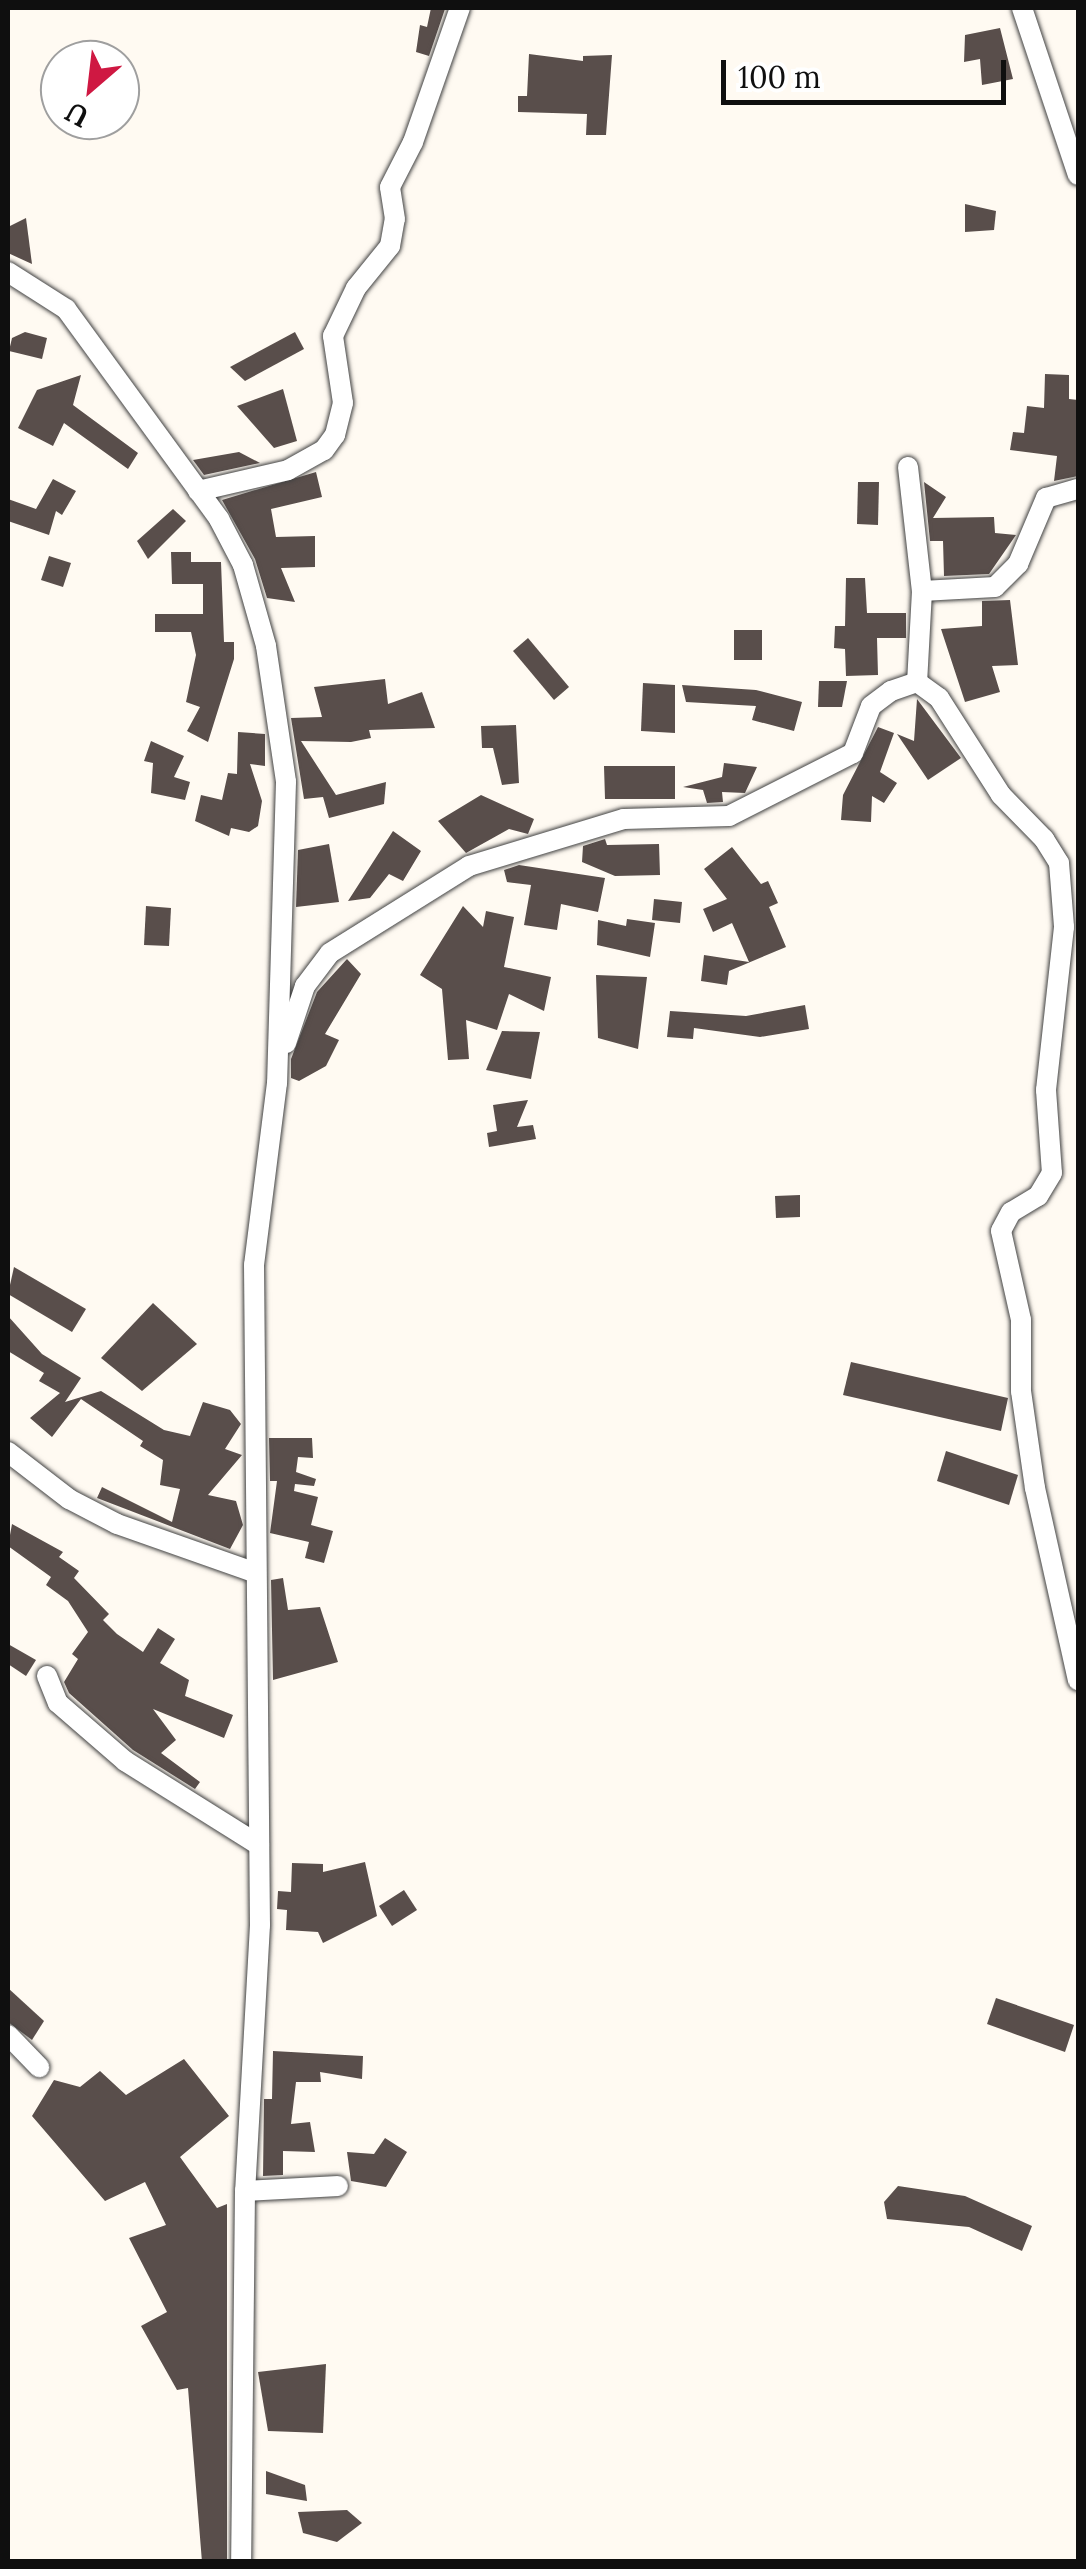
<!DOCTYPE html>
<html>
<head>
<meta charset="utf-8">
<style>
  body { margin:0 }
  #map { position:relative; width:1086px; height:2569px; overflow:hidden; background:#fffaf2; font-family:Lora,serif }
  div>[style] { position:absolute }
  .building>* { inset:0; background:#594e4b }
  .roads { filter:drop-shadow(0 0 2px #424242) drop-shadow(0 0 2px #424242) }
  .minor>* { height:20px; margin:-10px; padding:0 10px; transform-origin:10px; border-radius:10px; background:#fff }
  span { translate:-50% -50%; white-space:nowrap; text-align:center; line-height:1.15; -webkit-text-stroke:10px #fff; paint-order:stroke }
  .frame { position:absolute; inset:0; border:10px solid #0f0f0f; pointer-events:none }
  .north { position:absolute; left:40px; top:40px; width:100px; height:100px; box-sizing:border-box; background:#fff; border:2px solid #9f9f9f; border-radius:50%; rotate:208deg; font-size:28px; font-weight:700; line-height:40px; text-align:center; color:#0f0f0f }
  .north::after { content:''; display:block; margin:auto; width:35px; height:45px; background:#cf1842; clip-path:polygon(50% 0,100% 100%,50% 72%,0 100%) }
  .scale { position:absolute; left:721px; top:60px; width:285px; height:45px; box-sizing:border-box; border:5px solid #0f0f0f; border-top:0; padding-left:12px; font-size:30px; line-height:35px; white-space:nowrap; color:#0f0f0f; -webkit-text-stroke:8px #fff; paint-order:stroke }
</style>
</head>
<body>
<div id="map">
  <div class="building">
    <div style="clip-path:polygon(431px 8px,445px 9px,429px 56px,416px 52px,420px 25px,427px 27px)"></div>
    <div style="clip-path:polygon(1000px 28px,1013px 79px,982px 85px,980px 59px,964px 62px,965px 35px)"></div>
    <div style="clip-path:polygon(529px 54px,583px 61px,583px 56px,612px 55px,606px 135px,586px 135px,587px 114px,518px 112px,518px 96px,527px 96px)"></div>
    <div style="clip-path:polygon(965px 204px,996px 211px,994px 230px,965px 232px)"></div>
    <div style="clip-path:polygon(26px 218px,32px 264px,8px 253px,8px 227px)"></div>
    <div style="clip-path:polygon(25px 332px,47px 338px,42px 359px,9px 351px,12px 338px)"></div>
    <div style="clip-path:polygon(295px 332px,304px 349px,245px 381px,230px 367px)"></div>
    <div style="clip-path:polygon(1045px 374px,1069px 375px,1069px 399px,1078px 400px,1078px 476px,1054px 481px,1057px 456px,1010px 450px,1013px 432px,1024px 433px,1027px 406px,1044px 408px)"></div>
    <div style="clip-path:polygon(81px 375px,73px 405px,138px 453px,128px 469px,64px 423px,53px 446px,18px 428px,37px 390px)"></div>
    <div style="clip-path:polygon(283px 389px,297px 441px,274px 448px,237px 406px)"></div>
    <div style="clip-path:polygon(239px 452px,260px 463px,204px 475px,193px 460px)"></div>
    <div style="clip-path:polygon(316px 472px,322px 497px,271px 509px,276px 537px,315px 536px,315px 567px,281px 568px,295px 602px,267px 598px,255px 559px,222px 500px)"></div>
    <div style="clip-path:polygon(53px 479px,76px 491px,62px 515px,56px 511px,49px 535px,8px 521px,8px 499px,36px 509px)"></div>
    <div style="clip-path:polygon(858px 482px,879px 482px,878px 525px,857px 524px)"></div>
    <div style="clip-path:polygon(924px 482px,946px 497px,933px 518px,994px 517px,995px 533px,1016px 535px,989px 574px,944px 576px,943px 541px,930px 541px)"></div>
    <div style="clip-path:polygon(173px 509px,186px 521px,148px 559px,137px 541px)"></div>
    <div style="clip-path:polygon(171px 552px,191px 552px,191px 562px,221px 562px,224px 642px,234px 642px,234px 659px,208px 742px,187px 731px,200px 707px,186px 702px,196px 655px,191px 632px,155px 632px,155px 614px,203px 614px,203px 584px,172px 584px)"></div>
    <div style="clip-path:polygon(49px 556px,71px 563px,63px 587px,41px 580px)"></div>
    <div style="clip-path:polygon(846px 578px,865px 578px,867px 613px,906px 613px,906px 638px,877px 638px,878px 675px,846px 676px,845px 649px,834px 648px,835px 626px,845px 626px)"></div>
    <div style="clip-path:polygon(1010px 600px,1018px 665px,992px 666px,1000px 692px,965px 702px,941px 629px,982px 626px,982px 601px)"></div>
    <div style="clip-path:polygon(734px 630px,762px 630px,762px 660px,734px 660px)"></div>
    <div style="clip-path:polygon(528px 638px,569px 687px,554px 700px,513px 651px)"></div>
    <div style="clip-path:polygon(385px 679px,388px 704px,422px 692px,435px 728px,369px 730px,371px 738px,351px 742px,301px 741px,336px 795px,386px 782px,384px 804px,329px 818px,323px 797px,304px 799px,291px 718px,322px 717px,314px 687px)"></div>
    <div style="clip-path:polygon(819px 681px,847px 681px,842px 707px,818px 707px)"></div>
    <div style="clip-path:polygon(643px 683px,675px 685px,675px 733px,641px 731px)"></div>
    <div style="clip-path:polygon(682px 685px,756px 690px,802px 702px,794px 731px,752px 720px,756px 706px,686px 702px)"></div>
    <div style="clip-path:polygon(917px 699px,961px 758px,928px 780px,897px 734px,914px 741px)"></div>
    <div style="clip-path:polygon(516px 725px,519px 783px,502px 785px,493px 748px,482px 748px,481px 726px)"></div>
    <div style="clip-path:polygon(878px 727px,894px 733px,880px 772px,897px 783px,884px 803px,872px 796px,871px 822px,841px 820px,843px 795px)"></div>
    <div style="clip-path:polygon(238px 732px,265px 734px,265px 766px,250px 764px,262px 801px,258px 826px,249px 832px,231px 828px,229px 836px,195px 821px,201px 795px,222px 800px,228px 773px,237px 774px)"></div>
    <div style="clip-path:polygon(151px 741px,184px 756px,174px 777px,190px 782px,185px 800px,151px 793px,153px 763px,144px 761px)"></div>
    <div style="clip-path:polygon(724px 763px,757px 767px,745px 793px,722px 792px,723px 802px,707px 803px,703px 790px,683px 787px,722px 777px)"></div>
    <div style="clip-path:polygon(604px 766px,675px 766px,675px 799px,605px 799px)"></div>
    <div style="clip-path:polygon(481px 795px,534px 819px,528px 834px,509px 829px,466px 853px,438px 821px)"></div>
    <div style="clip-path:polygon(393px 831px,421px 851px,403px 881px,389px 874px,370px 898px,348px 901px)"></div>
    <div style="clip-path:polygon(605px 839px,607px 845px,659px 844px,660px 875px,615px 876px,582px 862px,583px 846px)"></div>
    <div style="clip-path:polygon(329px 844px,339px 902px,296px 907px,298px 850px)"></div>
    <div style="clip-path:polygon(732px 847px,761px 884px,768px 881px,778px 903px,769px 907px,786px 947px,729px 971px,727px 985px,701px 981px,704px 955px,749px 962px,732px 923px,713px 932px,703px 909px,727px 899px,704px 869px)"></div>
    <div style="clip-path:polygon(519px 865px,605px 878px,598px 912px,561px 904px,557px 930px,524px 925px,531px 885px,507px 882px,504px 870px)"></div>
    <div style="clip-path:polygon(654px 899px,682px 902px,680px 923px,652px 920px)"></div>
    <div style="clip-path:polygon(146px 906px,171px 908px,169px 946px,144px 945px)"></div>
    <div style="clip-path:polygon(463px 906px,483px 927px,486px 911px,514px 917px,504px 967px,551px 977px,544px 1011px,509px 994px,497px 1030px,466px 1020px,469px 1059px,448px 1060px,442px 989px,420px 975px)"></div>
    <div style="clip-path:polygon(627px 919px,655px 923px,650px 957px,597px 945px,598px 920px,626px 926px)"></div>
    <div style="clip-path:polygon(347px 959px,361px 974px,325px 1034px,339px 1040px,326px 1066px,299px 1081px,291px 1078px,291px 1059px,317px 992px)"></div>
    <div style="clip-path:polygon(596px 975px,647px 977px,638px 1049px,598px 1038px)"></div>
    <div style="clip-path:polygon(805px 1005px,809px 1029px,760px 1037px,694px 1028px,693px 1039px,667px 1037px,670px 1011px,746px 1016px)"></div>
    <div style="clip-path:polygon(502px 1031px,540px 1032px,531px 1079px,486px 1070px)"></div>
    <div style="clip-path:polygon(528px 1100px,517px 1127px,533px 1125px,536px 1139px,489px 1147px,487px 1133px,497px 1131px,493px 1105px)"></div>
    <div style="clip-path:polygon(800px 1195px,800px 1217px,776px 1218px,775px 1196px)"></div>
    <div style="clip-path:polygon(14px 1267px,86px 1309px,72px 1332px,8px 1294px)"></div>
    <div style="clip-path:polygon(153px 1303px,197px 1344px,142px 1391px,101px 1358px)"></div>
    <div style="clip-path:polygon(8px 1316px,42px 1354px,81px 1378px,65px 1402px,101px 1391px,164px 1430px,190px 1436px,203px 1402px,230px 1410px,241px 1424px,225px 1449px,242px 1455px,208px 1495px,236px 1501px,243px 1525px,230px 1549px,97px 1498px,102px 1487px,172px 1522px,180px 1489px,160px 1485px,163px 1460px,140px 1446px,143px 1441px,81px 1399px,52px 1437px,30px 1418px,60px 1393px,39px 1381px,44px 1373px,8px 1351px)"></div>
    <div style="clip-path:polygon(851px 1362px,1008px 1398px,1001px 1431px,843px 1395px)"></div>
    <div style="clip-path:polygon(269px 1438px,312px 1438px,313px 1458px,298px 1457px,296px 1472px,316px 1479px,314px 1486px,295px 1484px,294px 1491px,318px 1497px,311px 1525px,333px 1531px,324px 1563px,305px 1558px,309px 1542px,270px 1533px,277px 1481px,270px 1481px)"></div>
    <div style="clip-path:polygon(946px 1451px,1018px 1475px,1009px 1505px,937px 1481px)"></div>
    <div style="clip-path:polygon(12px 1524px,63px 1552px,59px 1557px,79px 1571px,74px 1578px,109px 1614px,103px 1620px,117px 1634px,143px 1652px,158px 1628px,175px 1639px,160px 1663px,189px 1680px,185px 1696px,233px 1715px,224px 1738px,153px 1709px,176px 1740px,161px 1753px,200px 1782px,195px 1789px,133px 1750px,69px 1693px,64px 1682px,78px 1659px,72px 1654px,88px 1632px,68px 1601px,46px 1585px,51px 1577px,8px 1546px)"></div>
    <div style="clip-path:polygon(283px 1578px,288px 1610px,320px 1607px,338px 1662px,273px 1680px,271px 1580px)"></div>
    <div style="clip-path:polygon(8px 1644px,36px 1660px,26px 1676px,8px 1664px)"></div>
    <div style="clip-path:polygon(365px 1862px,377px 1916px,323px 1943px,318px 1932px,286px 1930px,287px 1910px,277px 1909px,278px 1891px,291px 1892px,292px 1863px,323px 1864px,323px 1872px)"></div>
    <div style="clip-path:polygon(404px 1890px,417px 1910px,392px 1926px,379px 1906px)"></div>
    <div style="clip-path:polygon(8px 1988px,44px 2021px,32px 2040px,8px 2022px)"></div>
    <div style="clip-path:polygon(996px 1998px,1074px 2025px,1065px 2052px,987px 2024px)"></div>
    <div style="clip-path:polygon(273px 2051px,363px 2056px,362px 2079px,320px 2072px,321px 2082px,296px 2082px,291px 2124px,310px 2122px,315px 2152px,283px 2151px,283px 2175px,263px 2176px,264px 2099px,272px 2099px)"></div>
    <div style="clip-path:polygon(184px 2059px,229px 2116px,180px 2157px,217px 2208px,227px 2204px,227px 2562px,202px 2562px,188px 2388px,177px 2390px,141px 2326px,167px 2312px,129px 2238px,166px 2225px,145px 2182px,105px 2201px,32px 2116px,54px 2080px,80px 2087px,100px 2071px,126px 2095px)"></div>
    <div style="clip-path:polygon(385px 2138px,407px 2152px,386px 2187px,351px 2181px,347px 2152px,374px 2154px)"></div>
    <div style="clip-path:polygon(898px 2186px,965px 2196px,1032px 2226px,1022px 2251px,969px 2227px,887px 2219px,884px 2202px)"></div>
    <div style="clip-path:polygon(326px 2364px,323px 2433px,268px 2431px,258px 2372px)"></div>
    <div style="clip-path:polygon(266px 2471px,305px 2485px,307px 2501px,266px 2494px)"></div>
    <div style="clip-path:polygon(347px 2510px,362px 2523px,337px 2542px,303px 2533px,298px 2512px)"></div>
  </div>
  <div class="roads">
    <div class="minor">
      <div style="left:1022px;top:8px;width:176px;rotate:71.5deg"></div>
      <div style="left:8px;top:272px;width:69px;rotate:32.5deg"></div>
      <div style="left:66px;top:309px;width:260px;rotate:53.9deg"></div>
      <div style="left:219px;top:519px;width:52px;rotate:62.4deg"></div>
      <div style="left:243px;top:565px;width:84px;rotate:74.1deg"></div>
      <div style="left:266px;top:646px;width:137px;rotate:81.6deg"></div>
      <div style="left:286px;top:782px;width:301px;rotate:91.7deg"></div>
      <div style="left:277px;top:1083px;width:183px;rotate:97.2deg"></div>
      <div style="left:254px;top:1265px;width:660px;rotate:89.48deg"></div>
      <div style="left:260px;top:1925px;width:266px;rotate:93.2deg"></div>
      <div style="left:245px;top:2191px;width:371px;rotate:90.6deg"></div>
      <div style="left:908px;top:467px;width:125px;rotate:83.6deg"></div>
      <div style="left:922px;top:591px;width:91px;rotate:93.1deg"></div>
      <div style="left:198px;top:491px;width:92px;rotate:-13.1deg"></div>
      <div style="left:288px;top:470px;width:41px;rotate:-29.1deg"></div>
      <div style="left:324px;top:450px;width:19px;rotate:-54deg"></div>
      <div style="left:335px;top:435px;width:33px;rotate:-76deg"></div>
      <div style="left:343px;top:403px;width:68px;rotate:-98.5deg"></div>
      <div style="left:333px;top:336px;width:53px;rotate:-64.4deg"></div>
      <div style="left:356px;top:288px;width:54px;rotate:-51deg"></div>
      <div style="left:390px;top:246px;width:27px;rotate:-80deg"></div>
      <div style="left:395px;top:219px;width:32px;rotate:-99deg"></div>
      <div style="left:390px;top:187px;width:51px;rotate:-62.9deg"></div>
      <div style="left:413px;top:142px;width:142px;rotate:-70.7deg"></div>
      <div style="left:922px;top:591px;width:73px;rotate:-3.1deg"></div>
      <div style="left:995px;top:587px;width:33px;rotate:-45deg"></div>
      <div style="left:1018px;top:564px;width:72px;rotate:-67deg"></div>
      <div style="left:1046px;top:498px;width:33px;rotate:-16deg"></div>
      <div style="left:286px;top:1043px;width:60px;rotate:-71.6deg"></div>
      <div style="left:305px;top:986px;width:41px;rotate:-52.9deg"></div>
      <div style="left:330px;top:953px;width:164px;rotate:-32deg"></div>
      <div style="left:469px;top:866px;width:162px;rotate:-16.9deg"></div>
      <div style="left:624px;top:819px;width:105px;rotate:-1.6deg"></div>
      <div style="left:729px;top:816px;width:139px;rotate:-26.9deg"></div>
      <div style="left:853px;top:753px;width:50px;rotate:-69deg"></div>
      <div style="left:871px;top:706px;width:25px;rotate:-37deg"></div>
      <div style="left:891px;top:691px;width:28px;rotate:-19deg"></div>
      <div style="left:917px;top:682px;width:27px;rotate:36deg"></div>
      <div style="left:939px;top:698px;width:115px;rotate:57.4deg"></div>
      <div style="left:1001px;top:795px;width:62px;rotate:45.7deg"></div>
      <div style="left:1044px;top:839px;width:28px;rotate:58deg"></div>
      <div style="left:1059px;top:863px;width:64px;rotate:85.5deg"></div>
      <div style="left:1064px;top:927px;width:164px;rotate:96.3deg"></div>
      <div style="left:1046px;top:1090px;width:83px;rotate:85.9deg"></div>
      <div style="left:1052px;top:1173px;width:27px;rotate:121deg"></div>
      <div style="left:1038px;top:1196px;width:31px;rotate:149deg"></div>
      <div style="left:1011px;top:1212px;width:21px;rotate:118deg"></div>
      <div style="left:1001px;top:1231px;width:91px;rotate:77.3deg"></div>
      <div style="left:1021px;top:1320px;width:71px;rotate:90deg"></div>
      <div style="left:1021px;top:1391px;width:98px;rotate:81.8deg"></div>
      <div style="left:1035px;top:1488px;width:197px;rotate:77.4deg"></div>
      <div style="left:8px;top:1452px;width:77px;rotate:37.6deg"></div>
      <div style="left:69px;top:1499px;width:54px;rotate:27.5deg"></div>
      <div style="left:117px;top:1524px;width:147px;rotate:19.4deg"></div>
      <div style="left:47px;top:1676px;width:29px;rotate:68deg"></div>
      <div style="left:58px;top:1703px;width:89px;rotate:40.9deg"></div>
      <div style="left:125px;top:1761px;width:158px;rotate:32.1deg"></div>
      <div style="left:8px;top:2035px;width:45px;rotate:45.9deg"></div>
      <div style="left:245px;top:2191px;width:93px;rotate:-3.1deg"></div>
    </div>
  </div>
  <div class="frame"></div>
  <div class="north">U</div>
  <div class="scale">100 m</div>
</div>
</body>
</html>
